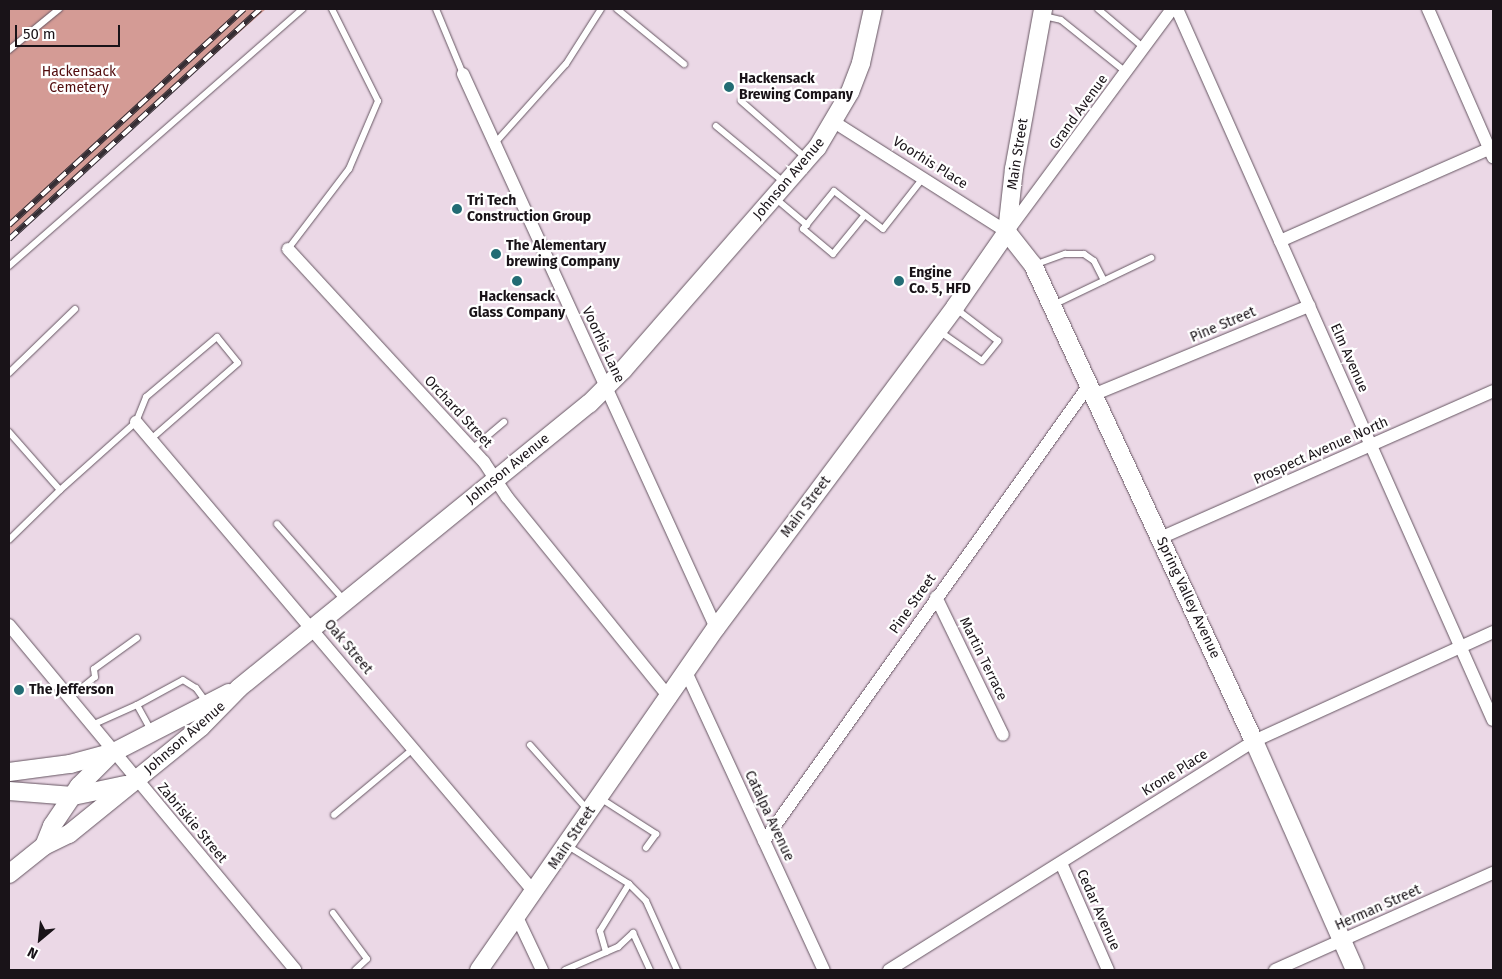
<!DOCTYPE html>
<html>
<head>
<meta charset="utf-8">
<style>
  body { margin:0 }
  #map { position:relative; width:1502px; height:979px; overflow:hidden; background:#ebd8e6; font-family:"Fira Sans",sans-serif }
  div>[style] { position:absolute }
  .green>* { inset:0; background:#d49b95 }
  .roads { filter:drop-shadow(0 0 1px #665662) drop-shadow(0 0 1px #665662) }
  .lane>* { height:6px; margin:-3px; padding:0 3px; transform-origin:3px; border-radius:3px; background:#fff }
  .street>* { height:12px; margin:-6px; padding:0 6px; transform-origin:6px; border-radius:6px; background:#fff }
  .secondary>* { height:18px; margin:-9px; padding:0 9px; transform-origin:9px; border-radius:9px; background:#fff }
  .rail>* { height:5.5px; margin-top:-2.75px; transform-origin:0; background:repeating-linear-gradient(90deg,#fff 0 11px,#352e34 0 22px); box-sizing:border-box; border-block:1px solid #352e34 }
  .dots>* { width:14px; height:14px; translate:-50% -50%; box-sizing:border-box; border:2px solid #fff; border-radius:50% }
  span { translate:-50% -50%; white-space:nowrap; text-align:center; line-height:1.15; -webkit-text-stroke:4.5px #fff; paint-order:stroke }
  .park-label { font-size:14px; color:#520c0d }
  .poi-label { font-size:14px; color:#191318; font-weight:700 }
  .left { translate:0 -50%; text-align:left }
  .street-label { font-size:14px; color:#191318 }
  .frame { position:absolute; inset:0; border:10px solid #191318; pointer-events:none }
  .north { position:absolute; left:15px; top:914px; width:50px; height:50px; -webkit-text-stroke:4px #fff; paint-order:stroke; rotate:208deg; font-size:14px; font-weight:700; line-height:20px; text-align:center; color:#191318 }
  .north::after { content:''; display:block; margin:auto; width:18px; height:22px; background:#191318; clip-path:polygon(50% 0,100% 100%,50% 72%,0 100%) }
  .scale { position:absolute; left:15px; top:25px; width:105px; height:22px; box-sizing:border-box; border:2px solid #191318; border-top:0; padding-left:6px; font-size:15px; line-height:18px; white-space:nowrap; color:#191318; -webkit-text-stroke:4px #fff; paint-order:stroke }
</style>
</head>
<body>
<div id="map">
  <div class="green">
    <div style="clip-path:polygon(9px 9px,266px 9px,9px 235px)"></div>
  </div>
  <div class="roads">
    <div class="lane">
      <div style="left:436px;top:9px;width:70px;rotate:67.4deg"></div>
      <div style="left:617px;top:9px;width:87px;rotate:39.4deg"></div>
      <div style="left:1098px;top:9px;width:60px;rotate:40.3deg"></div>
      <div style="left:1044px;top:16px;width:17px;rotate:13deg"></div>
      <div style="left:1061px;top:20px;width:83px;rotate:38.7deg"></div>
      <div style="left:9px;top:50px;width:65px;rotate:-39.4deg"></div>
      <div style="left:741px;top:101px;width:88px;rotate:41.3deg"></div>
      <div style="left:716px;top:126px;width:89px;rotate:39.6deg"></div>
      <div style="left:495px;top:143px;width:106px;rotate:-48.1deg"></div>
      <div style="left:566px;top:64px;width:65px;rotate:-57.5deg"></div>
      <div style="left:775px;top:198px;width:42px;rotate:40.2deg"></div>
      <div style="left:864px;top:216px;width:49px;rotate:129.2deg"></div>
      <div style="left:833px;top:254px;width:39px;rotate:-140deg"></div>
      <div style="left:803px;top:229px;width:49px;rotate:-50.8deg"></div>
      <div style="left:834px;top:191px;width:62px;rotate:37.8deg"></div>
      <div style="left:883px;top:229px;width:65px;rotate:-51.9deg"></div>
      <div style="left:288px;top:249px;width:101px;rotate:-52.7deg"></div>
      <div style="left:349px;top:169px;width:74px;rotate:-66.9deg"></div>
      <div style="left:378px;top:101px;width:103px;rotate:-116.6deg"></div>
      <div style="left:1034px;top:265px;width:33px;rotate:-20deg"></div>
      <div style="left:1065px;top:254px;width:19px"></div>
      <div style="left:1084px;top:254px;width:12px;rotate:35deg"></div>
      <div style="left:1094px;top:261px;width:22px;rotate:63deg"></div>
      <div style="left:9px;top:266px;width:390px;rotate:-41.2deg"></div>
      <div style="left:1053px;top:305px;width:109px;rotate:-25.6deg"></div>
      <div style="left:939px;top:331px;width:52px;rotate:34.9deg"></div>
      <div style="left:982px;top:361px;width:26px;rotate:-51deg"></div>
      <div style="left:998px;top:341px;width:54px;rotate:-142.5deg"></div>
      <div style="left:9px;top:373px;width:92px;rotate:-44.1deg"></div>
      <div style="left:9px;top:432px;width:77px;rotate:48.7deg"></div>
      <div style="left:60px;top:490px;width:71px;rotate:135.6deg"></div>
      <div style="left:472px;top:449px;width:42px;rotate:-40.2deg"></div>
      <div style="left:60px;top:490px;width:102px;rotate:-41.8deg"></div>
      <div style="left:136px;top:422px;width:27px;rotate:-68deg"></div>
      <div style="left:146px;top:397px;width:93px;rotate:-40.2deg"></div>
      <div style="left:217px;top:337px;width:33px;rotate:51deg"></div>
      <div style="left:238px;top:363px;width:114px;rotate:138.9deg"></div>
      <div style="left:277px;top:524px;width:101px;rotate:48.6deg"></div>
      <div style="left:69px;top:698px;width:33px;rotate:-39deg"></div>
      <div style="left:95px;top:677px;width:8px;rotate:-97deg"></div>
      <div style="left:94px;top:669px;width:53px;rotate:-35.8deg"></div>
      <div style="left:92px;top:725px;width:49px;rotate:-24deg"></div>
      <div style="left:152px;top:732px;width:31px;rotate:-119deg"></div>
      <div style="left:137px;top:705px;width:52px;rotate:-28.5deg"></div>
      <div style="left:183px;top:680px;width:15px;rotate:32deg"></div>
      <div style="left:196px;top:688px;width:19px;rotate:54deg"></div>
      <div style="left:530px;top:745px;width:86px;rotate:48.3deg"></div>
      <div style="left:600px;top:798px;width:67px;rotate:32.7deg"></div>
      <div style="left:656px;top:834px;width:17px;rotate:126deg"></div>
      <div style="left:334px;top:815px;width:103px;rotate:-39.9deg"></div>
      <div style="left:568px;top:846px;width:72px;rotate:31.9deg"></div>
      <div style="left:629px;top:884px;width:55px;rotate:121.7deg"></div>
      <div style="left:600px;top:931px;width:22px;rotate:74deg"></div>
      <div style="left:629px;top:884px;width:24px;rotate:45deg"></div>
      <div style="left:646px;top:901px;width:76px;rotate:65.8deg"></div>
      <div style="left:333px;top:913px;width:57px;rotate:53.5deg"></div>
      <div style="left:367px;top:959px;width:16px;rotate:137deg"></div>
      <div style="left:565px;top:970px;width:58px;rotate:-23.5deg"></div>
      <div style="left:618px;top:947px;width:21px;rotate:-43deg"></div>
      <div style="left:633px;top:933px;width:41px;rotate:65.3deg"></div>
    </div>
    <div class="street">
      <div style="left:1177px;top:9px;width:778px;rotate:66.04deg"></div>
      <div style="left:1428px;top:9px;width:162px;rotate:66.3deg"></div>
      <div style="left:463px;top:74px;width:609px;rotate:65.45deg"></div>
      <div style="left:834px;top:122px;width:205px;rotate:32.4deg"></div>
      <div style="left:1007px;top:232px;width:277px;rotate:-53.5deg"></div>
      <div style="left:1280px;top:241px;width:233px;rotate:-23.8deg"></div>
      <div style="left:288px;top:249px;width:289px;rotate:47.4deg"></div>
      <div style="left:484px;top:462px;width:42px;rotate:56.7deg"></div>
      <div style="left:507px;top:497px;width:259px;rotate:51deg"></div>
      <div style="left:1093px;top:395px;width:234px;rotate:-22.4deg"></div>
      <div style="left:136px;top:422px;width:617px;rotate:49.73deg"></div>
      <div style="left:1160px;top:538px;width:364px;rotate:-23.8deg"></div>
      <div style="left:936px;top:597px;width:153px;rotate:64.1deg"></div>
      <div style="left:9px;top:625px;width:448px;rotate:50.3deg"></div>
      <div style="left:687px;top:674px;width:326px;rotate:65.2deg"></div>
      <div style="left:764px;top:841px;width:560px;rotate:-54.52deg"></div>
      <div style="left:1061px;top:863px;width:117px;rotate:66.3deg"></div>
      <div style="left:517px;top:917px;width:59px;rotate:64.7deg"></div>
      <div style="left:889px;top:970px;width:431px;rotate:-32.1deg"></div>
      <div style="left:1254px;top:741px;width:263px;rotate:-24.5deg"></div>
      <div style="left:1275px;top:970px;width:239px;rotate:-24deg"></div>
    </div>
    <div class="secondary">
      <div style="left:1007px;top:232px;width:42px;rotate:51.8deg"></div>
      <div style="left:1033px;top:265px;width:525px;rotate:65.1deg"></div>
      <div style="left:1254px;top:741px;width:250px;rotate:66.2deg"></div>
      <div style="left:9px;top:772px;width:62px;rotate:-7.5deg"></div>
      <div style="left:70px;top:764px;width:46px;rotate:-15.3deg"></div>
      <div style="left:114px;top:752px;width:129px;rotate:-27.2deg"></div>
      <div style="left:9px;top:791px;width:64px;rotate:4.5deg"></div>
      <div style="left:73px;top:796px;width:53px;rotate:-11.9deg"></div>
      <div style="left:44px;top:846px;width:22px;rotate:-68deg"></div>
      <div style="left:52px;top:826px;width:48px;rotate:-56deg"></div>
      <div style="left:79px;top:786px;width:41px;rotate:-45deg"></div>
      <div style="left:9px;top:874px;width:45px;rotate:-38.7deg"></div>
      <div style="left:44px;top:846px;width:28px;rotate:-26deg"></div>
      <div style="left:69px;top:834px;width:170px;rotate:-39deg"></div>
      <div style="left:201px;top:727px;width:54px;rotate:-45.7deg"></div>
      <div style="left:239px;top:688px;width:451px;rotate:-39.1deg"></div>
      <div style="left:589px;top:404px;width:48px;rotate:-45deg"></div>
      <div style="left:623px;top:370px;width:295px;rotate:-48.9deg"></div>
      <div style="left:817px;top:148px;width:65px;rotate:-59.5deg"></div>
      <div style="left:850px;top:92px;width:31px;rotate:-69deg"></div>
      <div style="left:861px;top:63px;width:55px;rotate:-77.5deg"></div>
      <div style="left:479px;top:970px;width:416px;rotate:-55.3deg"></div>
      <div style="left:716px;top:628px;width:400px;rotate:-53.3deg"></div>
      <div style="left:955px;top:307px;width:91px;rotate:-55.3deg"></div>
      <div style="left:1007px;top:232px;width:63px;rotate:-83.7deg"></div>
      <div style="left:1014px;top:169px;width:163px;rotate:-79.7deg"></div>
    </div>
  </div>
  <div class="rail">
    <div style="left:9px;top:225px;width:319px;rotate:-42.6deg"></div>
    <div style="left:9px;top:239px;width:340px;rotate:-42.5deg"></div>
  </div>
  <div class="dots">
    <div style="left:729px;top:87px;background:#226c74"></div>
    <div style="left:457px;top:209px;background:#226c74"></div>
    <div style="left:496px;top:254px;background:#226c74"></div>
    <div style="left:517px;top:281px;background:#226c74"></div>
    <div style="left:899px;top:281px;background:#226c74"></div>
    <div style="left:19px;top:690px;background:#226c74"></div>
  </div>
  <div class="park-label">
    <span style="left:79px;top:80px">Hackensack<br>Cemetery</span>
  </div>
  <div class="poi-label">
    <span class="left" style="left:739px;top:87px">Hackensack<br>Brewing Company</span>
    <span class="left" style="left:467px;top:209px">Tri Tech<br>Construction Group</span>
    <span class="left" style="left:506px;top:254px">The Alementary<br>brewing Company</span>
    <span class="left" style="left:909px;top:281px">Engine<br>Co. 5, HFD</span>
    <span style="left:517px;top:305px">Hackensack<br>Glass Company</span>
    <span class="left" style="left:29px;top:690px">The Jefferson</span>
  </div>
  <div class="street-label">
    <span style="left:1079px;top:112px;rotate:-54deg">Grand Avenue</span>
    <span style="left:1018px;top:154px;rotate:-81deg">Main Street</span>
    <span style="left:930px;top:163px;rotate:32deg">Voorhis Place</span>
    <span style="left:789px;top:179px;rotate:-50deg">Johnson Avenue</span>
    <span style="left:1223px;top:325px;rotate:-23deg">Pine Street</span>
    <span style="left:603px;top:345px;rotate:65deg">Voorhis Lane</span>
    <span style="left:1349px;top:358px;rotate:66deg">Elm Avenue</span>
    <span style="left:458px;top:412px;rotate:47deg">Orchard Street</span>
    <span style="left:1321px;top:451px;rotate:-24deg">Prospect Avenue North</span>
    <span style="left:508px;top:469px;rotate:-39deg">Johnson Avenue</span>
    <span style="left:806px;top:507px;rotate:-53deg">Main Street</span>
    <span style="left:1188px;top:598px;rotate:65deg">Spring Valley Avenue</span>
    <span style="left:913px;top:604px;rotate:-55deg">Pine Street</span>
    <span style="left:348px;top:647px;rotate:50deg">Oak Street</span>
    <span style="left:983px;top:659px;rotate:64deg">Martin Terrace</span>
    <span style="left:185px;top:738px;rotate:-41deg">Johnson Avenue</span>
    <span style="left:1175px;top:773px;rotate:-32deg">Krone Place</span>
    <span style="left:769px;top:816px;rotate:65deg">Catalpa Avenue</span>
    <span style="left:192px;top:823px;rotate:50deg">Zabriskie Street</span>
    <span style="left:572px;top:838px;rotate:-56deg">Main Street</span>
    <span style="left:1378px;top:908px;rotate:-24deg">Herman Street</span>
    <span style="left:1098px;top:910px;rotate:66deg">Cedar Avenue</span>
  </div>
  <div class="frame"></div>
  <div class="north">N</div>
  <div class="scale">50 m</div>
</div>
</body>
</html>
